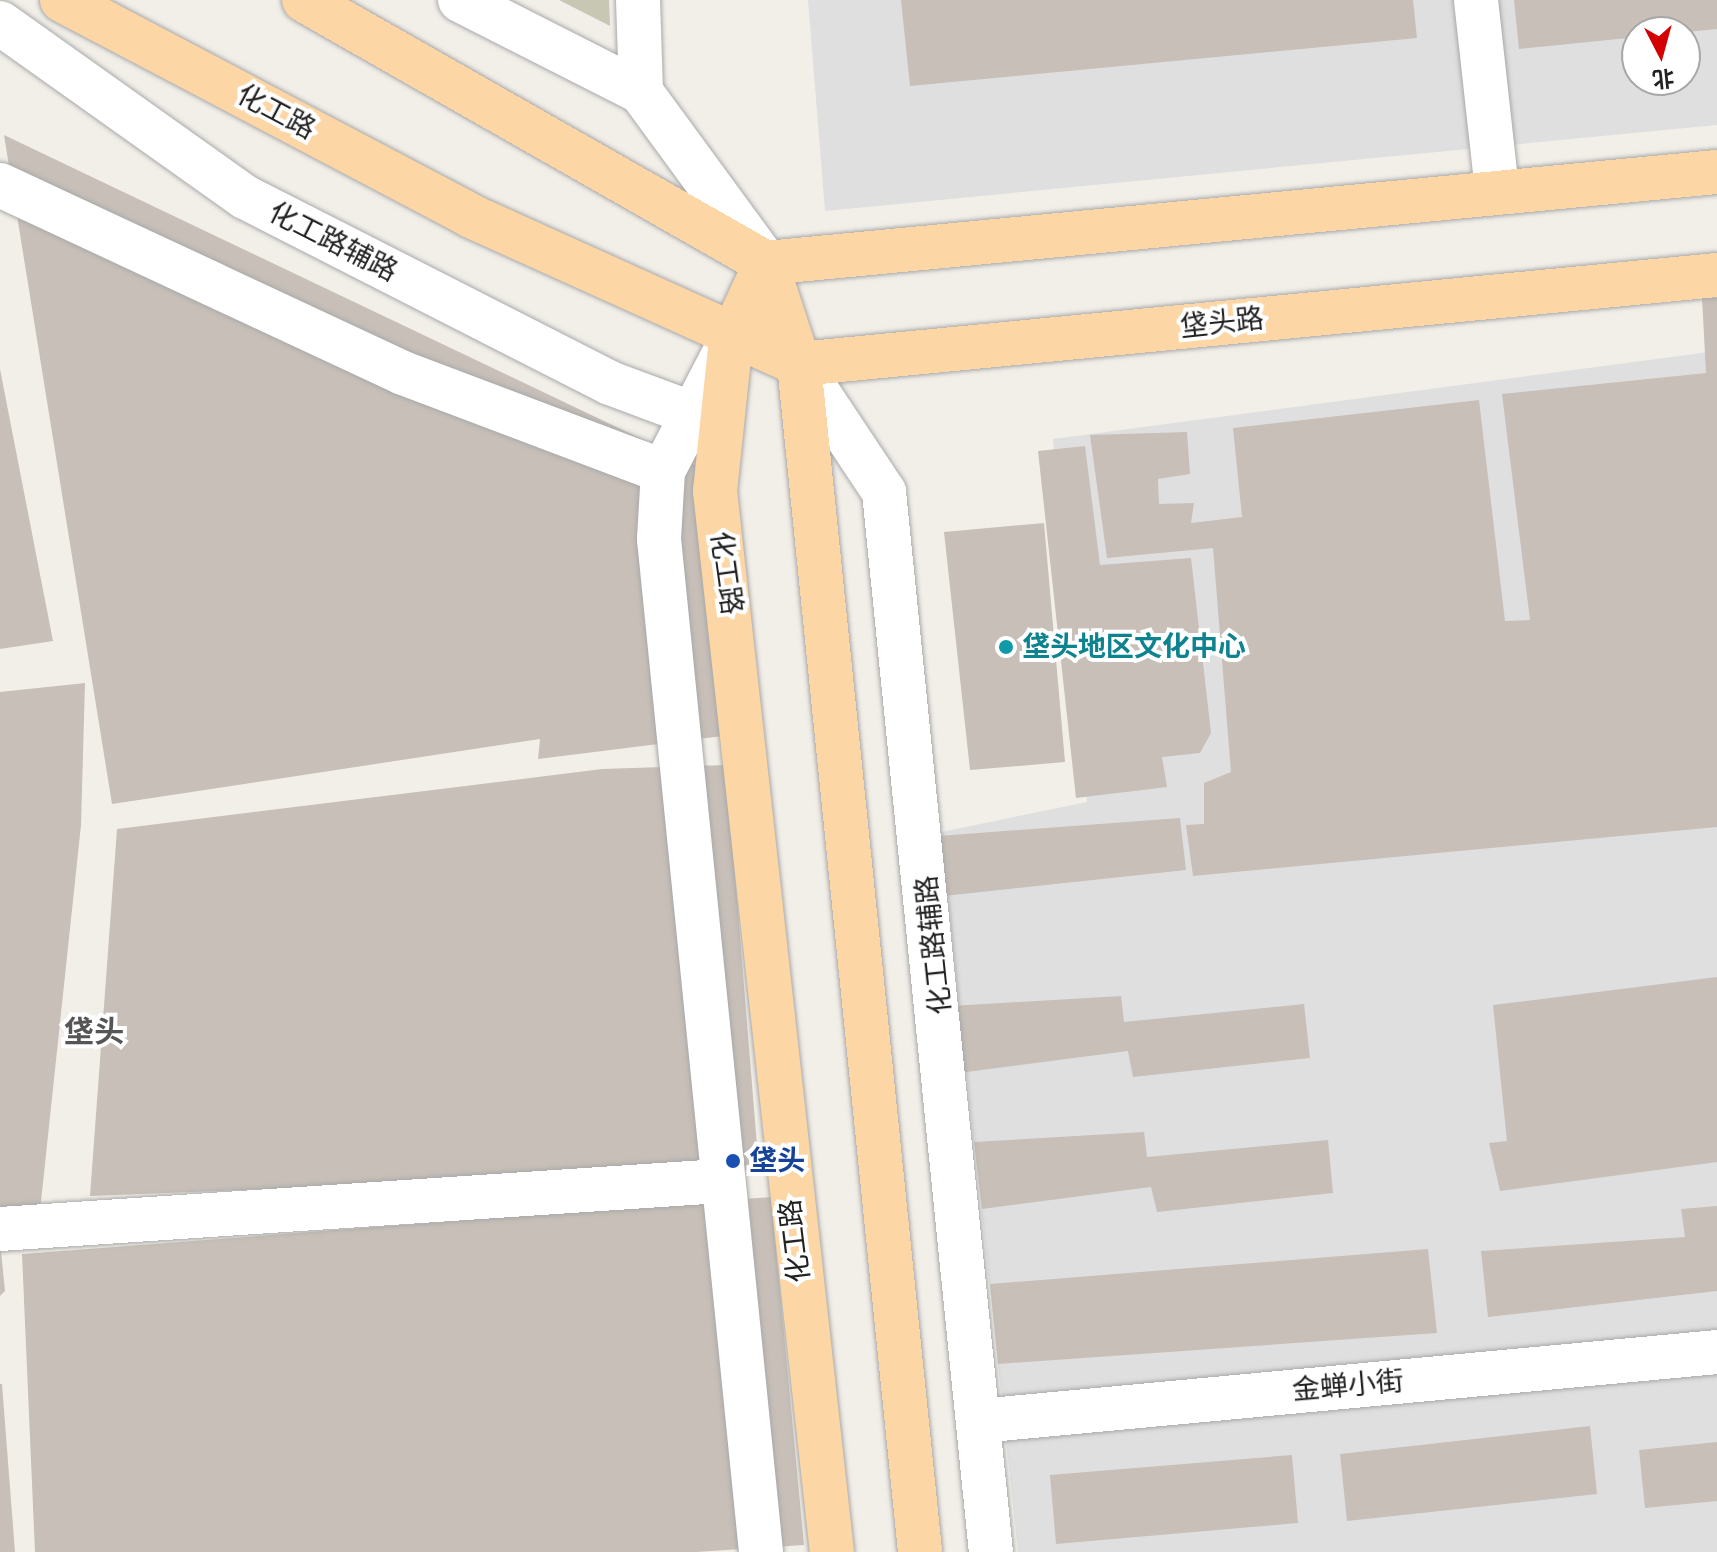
<!DOCTYPE html>
<html>
<head>
<meta charset="utf-8">
<style>
  body { margin:0 }
  #map { position:relative; width:1717px; height:1552px; overflow:hidden; background:#f2efe9; font-family:"Fira Sans","Noto Sans SC",sans-serif }
  div>[style] { position:absolute }
  .residential>* { inset:0; background:#e0dfdf }
  .construction>* { inset:0; background:#c7c7b4 }
  .building>* { inset:0; background:#c7bfb8 }
  .roads { filter:drop-shadow(0 0 2px #a9a9a9) drop-shadow(0 0 2px #a9a9a9) }
  .minor>* { height:44px; margin:-22px; padding:0 22px; transform-origin:22px; border-radius:22px; background:#fff }
  .major>* { height:44px; margin:-22px; padding:0 22px; transform-origin:22px; border-radius:22px; background:#fcd6a4 }
  .dots>* { width:22px; height:22px; translate:-50% -50%; box-sizing:border-box; border:4px solid #fff; border-radius:50% }
  span { translate:-50% -50%; white-space:nowrap; text-align:center; line-height:1.15; -webkit-text-stroke:8px #fff; paint-order:stroke }
  .street-label { font-size:28px; color:#222 }
  .culture-label { font-size:28px; color:#0d838f; font-weight:700 }
  .left { translate:0 -50%; text-align:left }
  .transit-label { font-size:28px; color:#164399; font-weight:700 }
  .neighbourhood-label { font-size:30px; color:#555; font-weight:700 }
  .north { position:absolute; left:1621px; top:16px; width:80px; height:80px; box-sizing:border-box; background:#fff; border:2px solid #a7a7a7; border-radius:50%; rotate:174deg; font-size:22px; font-weight:700; line-height:32px; text-align:center; color:#222 }
  .north::after { content:''; display:block; margin:auto; width:28px; height:36px; background:#d40000; clip-path:polygon(50% 0,100% 100%,50% 72%,0 100%) }
</style>
</head>
<body>
<div id="map">
  <div class="residential">
    <div style="clip-path:polygon(evenodd,808px 0,1717px 0,1717px 125px,825px 211px,808px 0,1637px 32px,1685px 32px,1685px 80px,1637px 80px,1637px 32px)"></div>
    <div style="clip-path:polygon(1717px 351px,1717px 1552px,1018px 1552px,941px 832px,1087px 802px,1053px 439px)"></div>
  </div>
  <div class="construction">
    <div style="clip-path:polygon(559px 0,609px 0,610px 26px)"></div>
  </div>
  <div class="building">
    <div style="clip-path:polygon(901px 0,1413px 0,1417px 38px,910px 86px)"></div>
    <div style="clip-path:polygon(1514px 0,1717px 0,1717px 29px,1519px 49px)"></div>
    <div style="clip-path:polygon(4px 135px,696px 465px,723px 736px,538px 759px,540px 739px,112px 804px)"></div>
    <div style="clip-path:polygon(1702px 298px,1717px 298px,1717px 827px,1193px 876px,1186px 825px,1204px 824px,1204px 783px,1231px 772px,1213px 548px,1107px 558px,1090px 435px,1187px 432px,1190px 474px,1158px 479px,1159px 504px,1194px 503px,1191px 523px,1242px 517px,1233px 428px,1479px 400px,1505px 621px,1530px 620px,1502px 394px,1706px 373px)"></div>
    <div style="clip-path:polygon(0 369px,53px 641px,0 649px)"></div>
    <div style="clip-path:polygon(1085px 446px,1100px 565px,1191px 558px,1211px 733px,1200px 753px,1162px 757px,1167px 787px,1076px 798px,1038px 451px)"></div>
    <div style="clip-path:polygon(1044px 523px,1065px 762px,970px 770px,944px 532px)"></div>
    <div style="clip-path:polygon(85px 683px,81px 825px,40px 1211px,0 1213px,0 692px)"></div>
    <div style="clip-path:polygon(726px 765px,759px 1170px,90px 1196px,117px 829px,602px 769px)"></div>
    <div style="clip-path:polygon(1180px 818px,1186px 870px,944px 896px,938px 836px)"></div>
    <div style="clip-path:polygon(1717px 977px,1717px 1162px,1500px 1191px,1489px 1143px,1507px 1141px,1493px 1005px)"></div>
    <div style="clip-path:polygon(1121px 996px,1124px 1022px,1304px 1004px,1310px 1058px,1133px 1077px,1128px 1051px,959px 1073px,951px 1006px)"></div>
    <div style="clip-path:polygon(1144px 1132px,1147px 1157px,1328px 1140px,1333px 1193px,1157px 1212px,1151px 1187px,982px 1209px,974px 1142px)"></div>
    <div style="clip-path:polygon(771px 1197px,804px 1545px,696px 1552px,35px 1552px,22px 1254px)"></div>
    <div style="clip-path:polygon(1717px 1206px,1717px 1291px,1488px 1317px,1481px 1251px,1685px 1237px,1681px 1209px)"></div>
    <div style="clip-path:polygon(0 1241px,5px 1291px,0 1296px)"></div>
    <div style="clip-path:polygon(1428px 1249px,1437px 1333px,998px 1364px,990px 1284px)"></div>
    <div style="clip-path:polygon(0 1384px,2px 1384px,15px 1552px,0 1552px)"></div>
    <div style="clip-path:polygon(1590px 1426px,1597px 1494px,1347px 1521px,1340px 1454px)"></div>
    <div style="clip-path:polygon(1717px 1442px,1717px 1501px,1645px 1508px,1639px 1450px)"></div>
    <div style="clip-path:polygon(1292px 1455px,1298px 1523px,1056px 1544px,1050px 1475px)"></div>
  </div>
  <div class="roads">
    <div class="minor">
      <div style="left:460px;top:0;width:203px;rotate:26.9deg"></div>
      <div style="left:641px;top:92px;width:212px;rotate:53.8deg"></div>
      <div style="left:638px;top:0;width:92px;rotate:88.1deg"></div>
      <div style="left:1476px;top:0;width:190px;rotate:83.7deg"></div>
      <div style="left:0;top:23px;width:301px;rotate:35.4deg"></div>
      <div style="left:245px;top:197px;width:410px;rotate:27deg"></div>
      <div style="left:610px;top:383px;width:89px;rotate:20.5deg"></div>
      <div style="left:0;top:185px;width:445px;rotate:25deg"></div>
      <div style="left:403px;top:373px;width:278px;rotate:20.7deg"></div>
      <div style="left:730px;top:342px;width:145px;rotate:117.4deg"></div>
      <div style="left:663px;top:471px;width:68px;rotate:93.4deg"></div>
      <div style="left:659px;top:539px;width:1018px;rotate:84.25deg"></div>
      <div style="left:799px;top:364px;width:154px;rotate:56.4deg"></div>
      <div style="left:884px;top:492px;width:1065px;rotate:84.24deg"></div>
      <div style="left:0;top:1229px;width:722px;rotate:-3.81deg"></div>
      <div style="left:979px;top:1421px;width:741px;rotate:-5.34deg"></div>
    </div>
    <div class="major">
      <div style="left:62px;top:0;width:463px;rotate:27.8deg"></div>
      <div style="left:471px;top:216px;width:360px;rotate:24.3deg"></div>
      <div style="left:799px;top:364px;width:922px;rotate:-5.54deg"></div>
      <div style="left:304px;top:0;width:532px;rotate:29.65deg"></div>
      <div style="left:766px;top:263px;width:106px;rotate:71.9deg"></div>
      <div style="left:799px;top:364px;width:1194px;rotate:84.18deg"></div>
      <div style="left:766px;top:263px;width:84px;rotate:114.7deg"></div>
      <div style="left:731px;top:339px;width:153px;rotate:96deg"></div>
      <div style="left:715px;top:491px;width:1067px;rotate:83.71deg"></div>
      <div style="left:766px;top:263px;width:955px;rotate:-5.47deg"></div>
    </div>
  </div>
  <div class="dots">
    <div style="left:1006px;top:647px;background:#0f9aa8"></div>
    <div style="left:733px;top:1161px;background:#1a4fb4"></div>
  </div>
  <div class="street-label">
    <span style="left:276px;top:112px;rotate:28deg">化工路</span>
    <span style="left:333px;top:242px;rotate:27deg">化工路辅路</span>
    <span style="left:1222px;top:323px;rotate:-6deg">垡头路</span>
    <span style="left:726px;top:573px;rotate:82deg">化工路</span>
    <span style="left:934px;top:945px;rotate:-96deg">化工路辅路</span>
    <span style="left:795px;top:1241px;rotate:-97deg">化工路</span>
    <span style="left:1348px;top:1386px;rotate:-5deg">金蝉小街</span>
  </div>
  <div class="culture-label">
    <span class="left" style="left:1022px;top:647px">垡头地区文化中心</span>
  </div>
  <div class="transit-label">
    <span class="left" style="left:749px;top:1161px">垡头</span>
  </div>
  <div class="neighbourhood-label">
    <span style="left:94px;top:1032px">垡头</span>
  </div>
  <div class="north">北</div>
</div>
</body>
</html>
